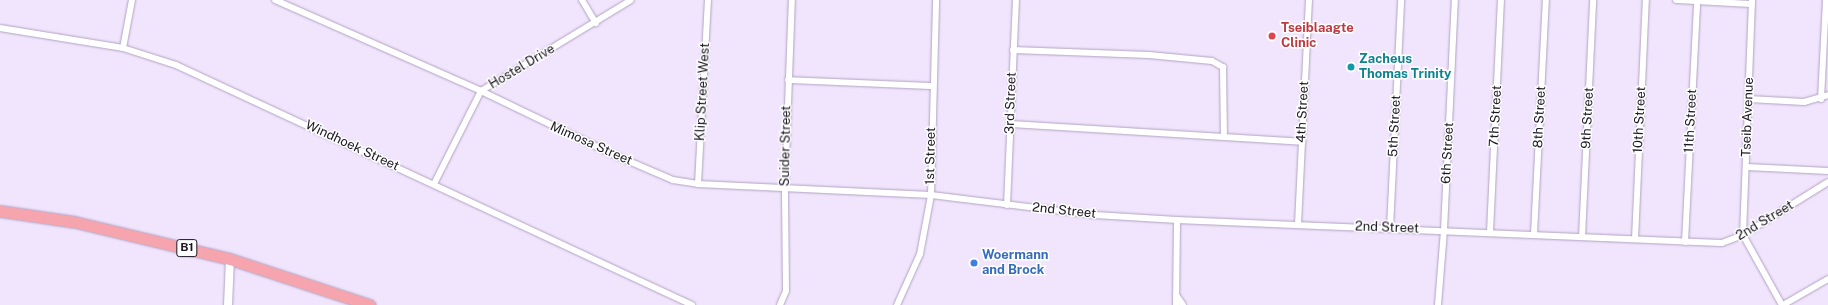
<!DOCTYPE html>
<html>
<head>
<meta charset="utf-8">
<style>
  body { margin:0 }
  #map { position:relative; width:1828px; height:305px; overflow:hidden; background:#f1e4fd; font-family:"Public Sans",sans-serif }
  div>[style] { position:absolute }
  .roads { filter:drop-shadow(0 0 1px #b1a3c0) drop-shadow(0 0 1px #b1a3c0) }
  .street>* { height:6px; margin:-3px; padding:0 3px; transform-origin:3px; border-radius:3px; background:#fff }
  .secondary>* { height:8px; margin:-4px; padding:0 4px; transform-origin:4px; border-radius:4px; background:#fff }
  .highway>* { height:11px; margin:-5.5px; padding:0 5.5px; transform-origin:5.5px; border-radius:5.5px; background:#f6a4ad }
  .dots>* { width:11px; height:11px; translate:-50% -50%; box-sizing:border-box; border:2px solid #fff; border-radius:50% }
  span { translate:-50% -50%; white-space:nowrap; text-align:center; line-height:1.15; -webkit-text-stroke:3px #fff; paint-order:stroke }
  .shield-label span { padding:1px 3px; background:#fff; border:1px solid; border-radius:3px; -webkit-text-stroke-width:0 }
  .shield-label { font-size:12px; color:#1b1620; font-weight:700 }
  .health-label { font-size:13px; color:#be3a42; font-weight:700 }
  .left { translate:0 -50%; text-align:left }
  .culture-label { font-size:13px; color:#0d838f; font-weight:700 }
  .street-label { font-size:13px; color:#1b1620 }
  .shop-label { font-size:13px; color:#366cbe; font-weight:700 }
</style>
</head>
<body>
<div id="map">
  <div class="roads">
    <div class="street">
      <div style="left:275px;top:0;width:225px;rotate:23.8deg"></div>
      <div style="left:481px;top:91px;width:143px;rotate:25.7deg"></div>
      <div style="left:610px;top:153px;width:69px;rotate:23.2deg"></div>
      <div style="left:673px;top:180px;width:25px;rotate:9deg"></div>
      <div style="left:698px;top:184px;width:233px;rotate:2.7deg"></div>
      <div style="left:931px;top:195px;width:165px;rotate:7deg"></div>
      <div style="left:1095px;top:215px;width:82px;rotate:3.5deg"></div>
      <div style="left:1177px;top:220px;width:545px;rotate:2.42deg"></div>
      <div style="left:1722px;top:243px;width:22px;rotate:-21deg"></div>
      <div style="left:1743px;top:235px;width:100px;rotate:-31.9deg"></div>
      <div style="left:582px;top:0;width:27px;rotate:59deg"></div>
      <div style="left:1676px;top:0;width:76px;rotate:3deg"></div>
      <div style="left:0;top:28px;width:125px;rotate:9.2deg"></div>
      <div style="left:123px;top:48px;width:56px;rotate:17.8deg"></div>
      <div style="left:176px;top:65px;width:569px;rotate:24.94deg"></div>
      <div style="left:123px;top:48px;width:49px;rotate:-79.4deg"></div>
      <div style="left:1013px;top:50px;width:136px;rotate:2.1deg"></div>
      <div style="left:1149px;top:55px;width:63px;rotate:5.4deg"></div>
      <div style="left:1212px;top:61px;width:13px;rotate:29deg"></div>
      <div style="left:1223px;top:67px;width:70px;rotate:89.2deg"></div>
      <div style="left:788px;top:80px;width:145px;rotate:2.4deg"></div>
      <div style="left:1749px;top:99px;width:55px;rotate:3.1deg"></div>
      <div style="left:1804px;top:102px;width:25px;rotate:-16deg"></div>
      <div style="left:1821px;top:99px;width:99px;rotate:-87.1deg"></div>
      <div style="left:1010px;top:124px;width:293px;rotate:3.5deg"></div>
      <div style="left:1747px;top:167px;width:81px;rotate:2.8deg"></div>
      <div style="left:434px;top:184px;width:104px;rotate:-63.2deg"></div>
      <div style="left:481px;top:91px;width:175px;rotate:-31.2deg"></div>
      <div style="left:698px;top:184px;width:184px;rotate:-86.9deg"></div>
      <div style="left:1007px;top:205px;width:205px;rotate:-87.5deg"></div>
      <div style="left:1298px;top:224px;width:224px;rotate:-87.2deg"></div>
      <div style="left:1390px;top:228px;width:228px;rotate:-87.2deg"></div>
      <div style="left:1490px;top:232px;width:232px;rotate:-87.3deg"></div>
      <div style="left:1534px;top:234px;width:234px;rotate:-87.1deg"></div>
      <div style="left:1743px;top:235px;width:235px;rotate:-87.8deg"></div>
      <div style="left:1743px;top:235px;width:80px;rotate:60.9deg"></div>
      <div style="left:1582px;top:237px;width:237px;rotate:-87.3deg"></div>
      <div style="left:1635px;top:239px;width:239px;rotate:-87.4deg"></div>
      <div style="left:1685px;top:242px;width:241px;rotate:-87.1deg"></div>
      <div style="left:1176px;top:295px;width:12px;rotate:55deg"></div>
      <div style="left:780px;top:305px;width:15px;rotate:-67deg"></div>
      <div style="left:786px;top:291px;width:104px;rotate:-90.6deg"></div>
      <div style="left:785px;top:187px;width:187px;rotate:-87.9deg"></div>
      <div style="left:897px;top:305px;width:56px;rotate:-65.7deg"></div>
      <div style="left:920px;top:254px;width:60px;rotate:-79.4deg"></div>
      <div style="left:931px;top:195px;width:195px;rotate:-88.5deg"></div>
      <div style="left:1176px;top:305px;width:85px;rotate:-89.3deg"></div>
      <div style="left:1438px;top:305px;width:75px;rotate:-85.4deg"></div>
      <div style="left:1444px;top:230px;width:230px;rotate:-87.3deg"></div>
      <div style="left:1783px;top:305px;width:52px;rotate:-30deg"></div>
    </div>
    <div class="secondary">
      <div style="left:228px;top:305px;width:46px;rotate:-87.5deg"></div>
    </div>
    <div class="highway">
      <div style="left:0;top:211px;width:76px;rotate:8.3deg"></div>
      <div style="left:75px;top:222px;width:159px;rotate:13.4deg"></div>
      <div style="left:230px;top:259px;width:147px;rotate:18.2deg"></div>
    </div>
  </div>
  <div class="dots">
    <div style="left:1272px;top:36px;background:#e0444e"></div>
    <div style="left:1351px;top:67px;background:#0f9aa8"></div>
    <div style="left:974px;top:263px;background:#3f7fe0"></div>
  </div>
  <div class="shield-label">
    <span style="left:187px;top:248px">B1</span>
  </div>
  <div class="health-label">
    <span class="left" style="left:1281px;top:36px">Tseiblaagte<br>Clinic</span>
  </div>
  <div class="culture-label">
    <span class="left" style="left:1359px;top:67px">Zacheus<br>Thomas Trinity</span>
  </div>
  <div class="street-label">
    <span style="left:522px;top:67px;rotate:-31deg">Hostel Drive</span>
    <span style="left:703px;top:92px;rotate:-87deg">Klip Street West</span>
    <span style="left:1011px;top:103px;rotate:-88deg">3rd Street</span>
    <span style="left:1303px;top:112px;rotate:-87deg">4th Street</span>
    <span style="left:1496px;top:116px;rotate:-87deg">7th Street</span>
    <span style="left:1540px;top:117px;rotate:-87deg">8th Street</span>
    <span style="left:1748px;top:117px;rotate:-88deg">Tseib Avenue</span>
    <span style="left:1588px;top:118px;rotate:-87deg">9th Street</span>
    <span style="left:1640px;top:120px;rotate:-87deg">10th Street</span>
    <span style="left:1691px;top:121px;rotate:-87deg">11th Street</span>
    <span style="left:1395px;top:126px;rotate:-87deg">5th Street</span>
    <span style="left:591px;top:144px;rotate:24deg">Mimosa Street</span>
    <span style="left:352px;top:146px;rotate:25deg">Windhoek Street</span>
    <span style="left:786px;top:146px;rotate:-89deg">Suider Street</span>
    <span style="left:1448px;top:153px;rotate:-87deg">6th Street</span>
    <span style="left:931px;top:156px;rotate:-89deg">1st Street</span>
    <span style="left:1064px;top:211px;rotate:6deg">2nd Street</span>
    <span style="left:1765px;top:221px;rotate:-31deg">2nd Street</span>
    <span style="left:1387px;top:228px;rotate:2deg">2nd Street</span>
  </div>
  <div class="shop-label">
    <span class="left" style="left:982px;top:263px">Woermann<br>and Brock</span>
  </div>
</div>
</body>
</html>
